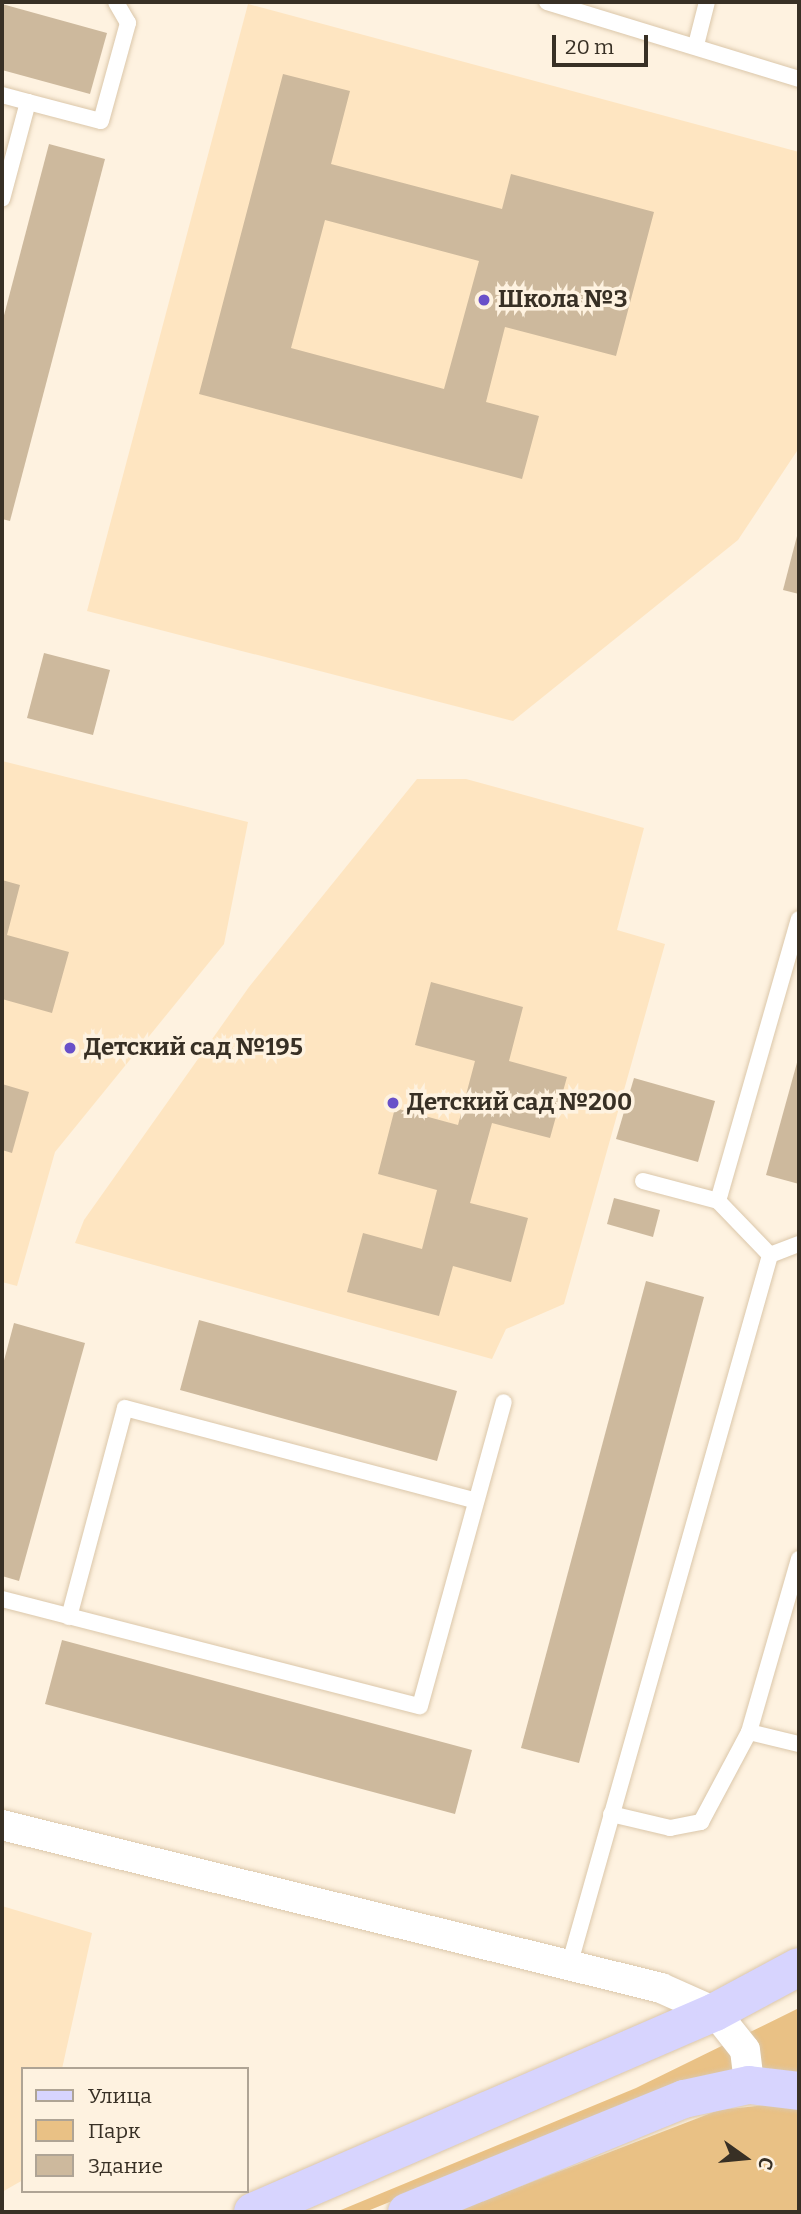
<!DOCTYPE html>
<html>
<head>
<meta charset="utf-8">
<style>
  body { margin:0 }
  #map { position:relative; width:801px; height:2214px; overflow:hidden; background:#fef2e0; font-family:Bitter,serif }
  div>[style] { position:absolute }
  .built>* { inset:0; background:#fee5c1 }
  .green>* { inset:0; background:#e9c185 }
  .building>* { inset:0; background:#cdb99d }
  .roads { filter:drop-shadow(0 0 2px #dbc7aa) drop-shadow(0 0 2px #dbc7aa) }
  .lane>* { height:16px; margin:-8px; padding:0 8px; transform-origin:8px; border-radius:8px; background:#fff }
  .street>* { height:30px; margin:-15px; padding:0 15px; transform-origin:15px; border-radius:15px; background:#fff }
  .primary>* { height:38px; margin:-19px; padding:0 19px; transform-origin:19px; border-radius:19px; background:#d7d4fe }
  .dots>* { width:19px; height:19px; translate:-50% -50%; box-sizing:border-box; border:4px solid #fef2e0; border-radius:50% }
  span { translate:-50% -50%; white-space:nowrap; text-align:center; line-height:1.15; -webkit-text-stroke:7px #fef2e0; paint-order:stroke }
  .poi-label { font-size:24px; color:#383025; font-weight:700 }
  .left { translate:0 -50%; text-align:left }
  .frame { position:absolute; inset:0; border:4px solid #383025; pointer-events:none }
  .legend { position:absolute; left:21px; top:2067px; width:228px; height:126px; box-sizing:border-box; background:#fef2e0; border:2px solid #afa495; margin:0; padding:9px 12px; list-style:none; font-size:21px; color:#383025 }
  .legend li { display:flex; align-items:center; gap:14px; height:35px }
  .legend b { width:35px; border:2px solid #afa495 }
  .north { position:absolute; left:710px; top:2123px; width:70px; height:70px; -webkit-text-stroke:5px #fef2e0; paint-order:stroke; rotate:105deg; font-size:19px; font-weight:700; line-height:28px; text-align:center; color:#383025 }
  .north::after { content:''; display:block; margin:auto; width:24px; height:32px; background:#383025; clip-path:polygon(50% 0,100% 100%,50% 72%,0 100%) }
  .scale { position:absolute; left:552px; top:35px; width:96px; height:32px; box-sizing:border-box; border:4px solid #383025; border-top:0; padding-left:9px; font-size:21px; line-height:24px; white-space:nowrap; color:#383025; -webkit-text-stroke:5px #fef2e0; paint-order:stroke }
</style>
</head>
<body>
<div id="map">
  <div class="built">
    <div style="clip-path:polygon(248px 4px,799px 152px,799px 448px,738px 540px,513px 721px,87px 611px)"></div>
    <div style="clip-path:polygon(2px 761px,248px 822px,224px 944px,55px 1152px,17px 1286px,2px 1282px)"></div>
    <div style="clip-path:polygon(417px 779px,466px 779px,644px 828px,617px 930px,665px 944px,564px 1304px,506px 1329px,492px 1359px,75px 1243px,84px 1220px,249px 987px)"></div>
    <div style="clip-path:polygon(2px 1906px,92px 1933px,62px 2069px,23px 2069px,23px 2180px,2px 2192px)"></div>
  </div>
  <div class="green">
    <div style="clip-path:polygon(799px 2008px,799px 2073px,607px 2114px,365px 2212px,336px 2212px,636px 2088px)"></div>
    <div style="clip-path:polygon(787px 2103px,799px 2109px,799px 2212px,454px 2212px,719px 2110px)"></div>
  </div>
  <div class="building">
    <div style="clip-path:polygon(2px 4px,107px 33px,90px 94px,2px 70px)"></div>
    <div style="clip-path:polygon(evenodd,283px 74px,350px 91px,331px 164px,502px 209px,511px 174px,654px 212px,616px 356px,505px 327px,486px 402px,539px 416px,522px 479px,199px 394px,283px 74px,325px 220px,479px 261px,444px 389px,291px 348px,325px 220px)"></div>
    <div style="clip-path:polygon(49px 144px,105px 159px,10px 521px,2px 519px,2px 323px)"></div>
    <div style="clip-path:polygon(797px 536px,799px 537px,799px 594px,783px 590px)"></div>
    <div style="clip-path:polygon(44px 653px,110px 670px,93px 735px,27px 718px)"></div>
    <div style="clip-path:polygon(2px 880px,20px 885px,7px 935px,69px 952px,52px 1013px,2px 999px)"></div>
    <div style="clip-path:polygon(431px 982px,523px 1007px,509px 1061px,567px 1077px,550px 1138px,492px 1123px,470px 1203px,528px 1218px,511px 1282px,453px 1266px,439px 1316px,347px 1292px,363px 1233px,422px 1249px,437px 1190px,378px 1174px,395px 1108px,458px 1125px,475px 1061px,415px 1045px)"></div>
    <div style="clip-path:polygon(798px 1059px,799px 1059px,799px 1184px,766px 1175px)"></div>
    <div style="clip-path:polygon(634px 1078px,715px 1101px,698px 1162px,616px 1139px)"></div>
    <div style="clip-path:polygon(2px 1084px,29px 1092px,12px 1153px,2px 1150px)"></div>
    <div style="clip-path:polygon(614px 1198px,660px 1210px,653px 1237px,607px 1224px)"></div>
    <div style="clip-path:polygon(646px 1281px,704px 1297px,579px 1763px,521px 1748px)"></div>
    <div style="clip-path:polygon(199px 1320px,457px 1391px,437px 1461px,180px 1390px)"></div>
    <div style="clip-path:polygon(14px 1323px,85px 1343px,19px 1581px,2px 1576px,2px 1368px)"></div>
    <div style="clip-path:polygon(62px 1640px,472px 1750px,455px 1814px,45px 1704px)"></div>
  </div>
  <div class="roads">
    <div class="lane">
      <div style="left:547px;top:2px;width:264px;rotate:17deg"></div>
      <div style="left:696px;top:45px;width:44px;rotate:-75.7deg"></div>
      <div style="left:2px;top:95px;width:27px;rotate:15deg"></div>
      <div style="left:28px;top:102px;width:100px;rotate:105deg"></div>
      <div style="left:28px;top:102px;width:75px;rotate:14.6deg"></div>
      <div style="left:101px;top:121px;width:102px;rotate:-74.6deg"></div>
      <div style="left:128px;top:23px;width:24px;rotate:-120deg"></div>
      <div style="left:643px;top:1181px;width:78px;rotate:14.9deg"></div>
      <div style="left:770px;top:1255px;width:75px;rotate:-133.9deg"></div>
      <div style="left:718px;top:1201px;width:293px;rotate:-74deg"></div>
      <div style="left:2px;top:1599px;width:431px;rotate:14.4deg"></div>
      <div style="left:420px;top:1706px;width:315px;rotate:-74.6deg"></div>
      <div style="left:69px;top:1617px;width:216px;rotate:-75deg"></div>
      <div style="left:125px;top:1408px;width:363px;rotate:14.8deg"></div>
      <div style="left:749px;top:1732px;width:180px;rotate:-73.9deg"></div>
      <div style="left:611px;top:1814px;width:61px;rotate:13.3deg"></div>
      <div style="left:670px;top:1828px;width:32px;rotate:-11deg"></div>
      <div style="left:701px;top:1822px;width:102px;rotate:-61.9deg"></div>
      <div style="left:749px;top:1732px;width:51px;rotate:13.5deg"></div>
      <div style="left:569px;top:1966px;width:739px;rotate:-74.21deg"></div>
      <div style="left:770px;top:1255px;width:31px;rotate:-21deg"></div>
    </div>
    <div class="street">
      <div style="left:2px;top:1825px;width:679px;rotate:13.89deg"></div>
      <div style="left:661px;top:1988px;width:59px;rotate:24deg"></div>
      <div style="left:715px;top:2012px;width:48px;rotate:51.7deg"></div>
      <div style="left:745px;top:2050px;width:35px;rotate:83deg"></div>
    </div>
    <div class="primary">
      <div style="left:253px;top:2212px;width:503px;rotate:-23.41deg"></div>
      <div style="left:715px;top:2012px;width:95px;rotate:-28.2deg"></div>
      <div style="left:407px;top:2212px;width:299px;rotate:-22.2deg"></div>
      <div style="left:684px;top:2099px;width:66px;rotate:-12.2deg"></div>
      <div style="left:749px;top:2085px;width:50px;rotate:6.8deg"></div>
    </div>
  </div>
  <div class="dots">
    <div style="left:484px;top:300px;background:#6950c9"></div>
    <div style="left:70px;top:1048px;background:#6950c9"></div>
    <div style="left:393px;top:1103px;background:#6950c9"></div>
  </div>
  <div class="poi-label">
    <span class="left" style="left:498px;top:300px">Школа №3</span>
    <span class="left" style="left:84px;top:1048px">Детский сад №195</span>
    <span class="left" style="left:407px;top:1103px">Детский сад №200</span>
  </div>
  <div class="frame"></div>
  <ul class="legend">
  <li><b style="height:9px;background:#d7d4fe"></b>Улица</li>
  <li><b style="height:19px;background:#e9c185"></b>Парк</li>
  <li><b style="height:19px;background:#cdb99d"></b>Здание</li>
  </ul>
  <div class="north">С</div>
  <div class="scale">20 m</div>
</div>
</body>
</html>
